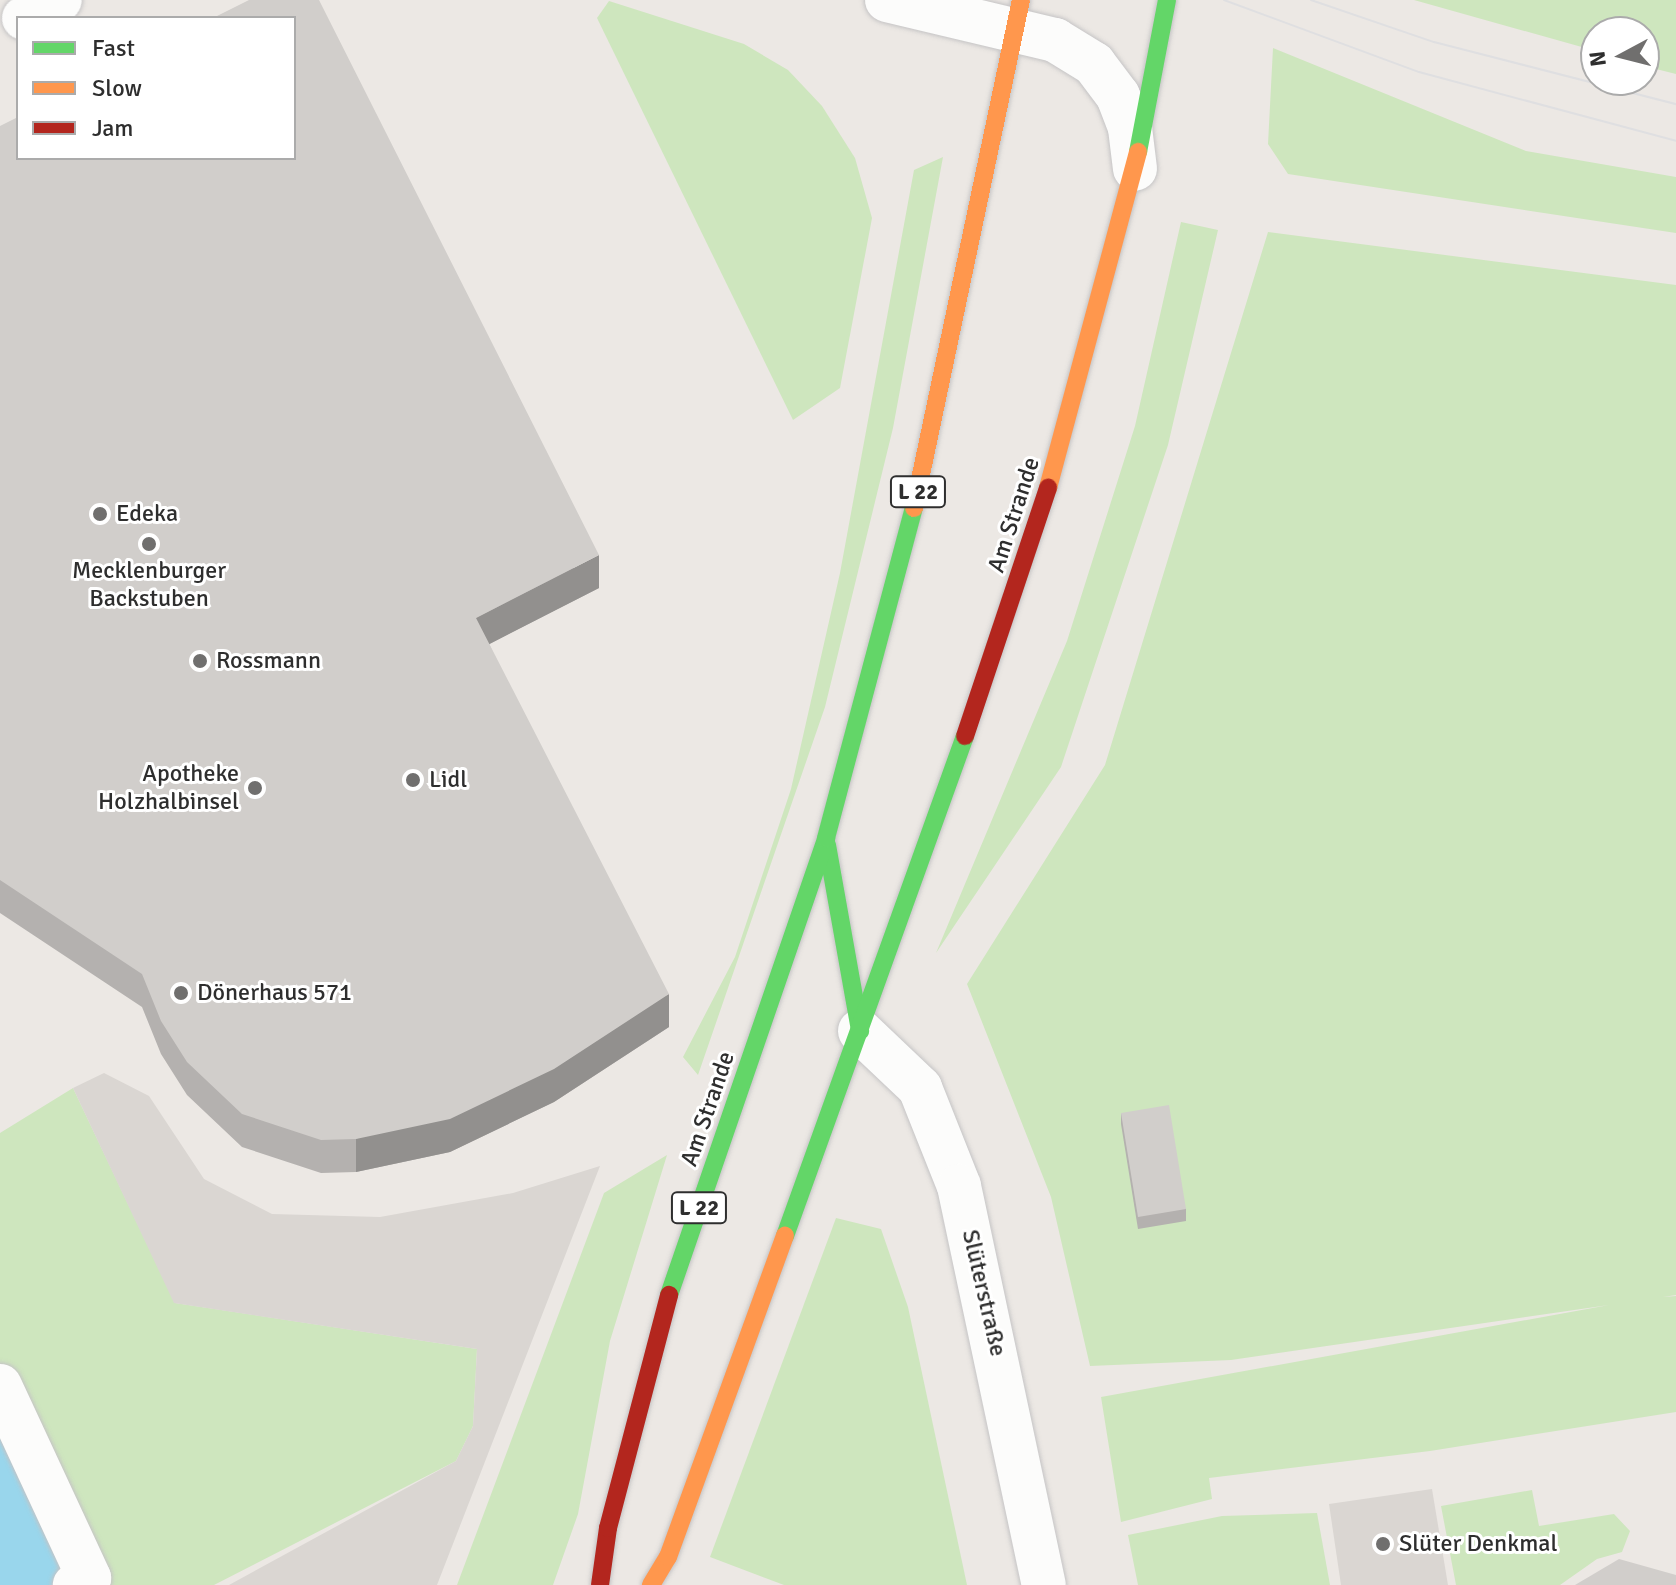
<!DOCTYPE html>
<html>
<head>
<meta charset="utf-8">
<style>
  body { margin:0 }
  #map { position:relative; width:1676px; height:1585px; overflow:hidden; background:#ece8e4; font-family:Signika,sans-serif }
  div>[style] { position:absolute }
  .green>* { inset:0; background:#cee6be }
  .plaza>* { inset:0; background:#dad6d2 }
  .water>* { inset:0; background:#99d6ec }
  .roads { filter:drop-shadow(0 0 2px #c5c4c5) drop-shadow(0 0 2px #c5c4c5) }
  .street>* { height:44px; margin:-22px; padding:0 22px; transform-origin:22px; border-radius:22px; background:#fcfcfb }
  .fast>* { height:18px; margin:-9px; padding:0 9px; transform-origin:9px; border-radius:9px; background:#63d668 }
  .slow>* { height:18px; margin:-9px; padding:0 9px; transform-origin:9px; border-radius:9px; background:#ff974d }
  .jam>* { height:18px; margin:-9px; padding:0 9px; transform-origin:9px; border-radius:9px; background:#b3261e }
  .tram>* { height:2px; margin:-1px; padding:0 1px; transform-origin:1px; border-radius:1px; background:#dfdfe1 }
  .wall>* { inset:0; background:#b4b1af }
  .shaded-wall>* { inset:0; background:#92908e }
  .building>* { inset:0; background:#d1cecb }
  .dots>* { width:22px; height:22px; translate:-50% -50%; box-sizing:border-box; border:4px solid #fff; border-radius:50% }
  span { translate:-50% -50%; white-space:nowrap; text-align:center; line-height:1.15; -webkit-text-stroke:6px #fff; paint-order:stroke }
  .shield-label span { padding:2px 6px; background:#fff; border:2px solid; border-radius:6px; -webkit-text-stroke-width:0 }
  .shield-label { font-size:22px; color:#2e2e2e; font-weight:700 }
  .poi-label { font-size:24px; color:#2e2e2e }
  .left { translate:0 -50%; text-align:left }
  .right { translate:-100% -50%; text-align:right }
  .street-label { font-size:24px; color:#2e2e2e }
  .legend { position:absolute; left:16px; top:16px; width:280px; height:144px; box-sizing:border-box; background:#fff; border:2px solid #ababab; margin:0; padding:10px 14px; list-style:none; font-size:24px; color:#2e2e2e }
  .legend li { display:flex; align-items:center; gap:16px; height:40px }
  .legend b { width:40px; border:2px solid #ababab }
  .north { position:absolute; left:1580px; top:16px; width:80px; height:80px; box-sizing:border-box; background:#fff; border:2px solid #ababab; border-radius:50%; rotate:263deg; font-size:22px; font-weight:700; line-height:32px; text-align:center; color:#2e2e2e }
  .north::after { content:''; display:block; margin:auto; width:28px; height:36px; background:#706f6e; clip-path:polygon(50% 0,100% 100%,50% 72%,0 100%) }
</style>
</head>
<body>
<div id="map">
  <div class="green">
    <div style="clip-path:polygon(1414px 0,1676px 0,1676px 74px,1644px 66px,1644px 32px,1596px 32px,1596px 51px)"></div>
    <div style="clip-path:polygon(609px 1px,744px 44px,788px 70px,822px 106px,855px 158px,872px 218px,840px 388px,793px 420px,597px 18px)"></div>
    <div style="clip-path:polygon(1273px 48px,1526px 151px,1676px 177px,1676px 233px,1288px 174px,1268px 144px)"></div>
    <div style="clip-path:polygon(943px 157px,893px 428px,825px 707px,698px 1075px,683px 1057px,735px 957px,791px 789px,840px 573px,914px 170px)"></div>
    <div style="clip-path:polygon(1181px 222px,1218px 230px,1168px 445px,1061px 767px,936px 953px,1067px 641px,1135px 426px)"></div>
    <div style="clip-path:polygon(1268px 232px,1676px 285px,1676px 1295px,1663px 1297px,1676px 1296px,1676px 1412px,1430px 1451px,1209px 1478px,1212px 1499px,1121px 1522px,1101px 1397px,1609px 1305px,1231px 1360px,1090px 1366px,1051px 1197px,967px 984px,1105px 765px)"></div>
    <div style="clip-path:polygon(73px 1088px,175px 1303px,477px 1349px,473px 1426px,456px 1461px,214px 1585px,107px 1585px,0 1363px,0 1133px)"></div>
    <div style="clip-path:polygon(667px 1155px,610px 1341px,578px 1514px,553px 1585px,457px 1585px,604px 1193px)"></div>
    <div style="clip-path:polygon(836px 1218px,881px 1229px,908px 1307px,967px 1585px,784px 1585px,710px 1557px)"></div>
    <div style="clip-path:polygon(1532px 1490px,1539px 1526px,1614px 1514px,1630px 1531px,1622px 1552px,1597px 1559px,1560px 1585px,1456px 1585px,1441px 1506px)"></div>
    <div style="clip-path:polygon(1317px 1513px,1330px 1585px,1138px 1585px,1128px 1535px,1222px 1516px)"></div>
  </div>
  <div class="plaza">
    <div style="clip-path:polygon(104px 1073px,149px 1096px,204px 1179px,272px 1214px,380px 1217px,513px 1193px,600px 1166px,437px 1585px,229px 1585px,456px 1461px,473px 1426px,477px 1349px,174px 1303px,73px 1088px)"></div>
    <div style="clip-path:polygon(1432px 1489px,1448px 1585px,1341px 1585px,1329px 1504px)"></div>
  </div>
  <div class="water">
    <div style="clip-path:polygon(0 1386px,75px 1585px,0 1585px)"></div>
  </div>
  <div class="roads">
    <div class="street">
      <div style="left:887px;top:0;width:173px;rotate:13.4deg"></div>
      <div style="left:1055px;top:40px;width:46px;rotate:31.6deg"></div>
      <div style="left:1094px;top:64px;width:40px;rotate:53deg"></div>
      <div style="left:1118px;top:96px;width:34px;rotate:69deg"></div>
      <div style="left:1130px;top:128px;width:41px;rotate:83deg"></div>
      <div style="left:24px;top:18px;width:40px;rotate:-26.6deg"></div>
      <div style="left:860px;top:1031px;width:83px;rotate:43.5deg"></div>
      <div style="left:920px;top:1088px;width:105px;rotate:68.3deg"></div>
      <div style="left:959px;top:1186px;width:408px;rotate:78deg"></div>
      <div style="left:0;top:1386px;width:212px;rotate:65.1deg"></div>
      <div style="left:89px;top:1578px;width:16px;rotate:153deg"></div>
    </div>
    <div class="fast">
      <div style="left:1138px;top:152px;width:155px;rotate:-79.2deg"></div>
      <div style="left:827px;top:845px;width:189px;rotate:79.9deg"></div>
      <div style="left:785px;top:1236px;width:531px;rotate:-70.2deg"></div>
      <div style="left:669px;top:1295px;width:483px;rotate:-71deg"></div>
      <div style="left:826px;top:838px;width:342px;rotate:-75.1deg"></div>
    </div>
    <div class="slow">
      <div style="left:1048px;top:488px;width:348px;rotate:-75deg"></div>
      <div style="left:914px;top:508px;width:519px;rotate:-78.11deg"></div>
      <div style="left:651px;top:1585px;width:33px;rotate:-59deg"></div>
      <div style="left:668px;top:1557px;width:342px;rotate:-70deg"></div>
    </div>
    <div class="jam">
      <div style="left:965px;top:736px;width:262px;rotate:-71.5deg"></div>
      <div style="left:600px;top:1585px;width:58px;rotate:-82deg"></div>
      <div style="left:608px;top:1528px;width:241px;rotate:-75.3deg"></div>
    </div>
  </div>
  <div class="tram">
    <div style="left:1224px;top:0;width:208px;rotate:20.3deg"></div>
    <div style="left:1419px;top:72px;width:266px;rotate:15deg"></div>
    <div style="left:1311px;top:0;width:130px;rotate:18.9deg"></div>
    <div style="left:1434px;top:42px;width:250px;rotate:14.4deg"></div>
  </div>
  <div class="wall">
    <div style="clip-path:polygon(0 126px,599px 588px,489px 644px,669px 1027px,554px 1102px,450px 1152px,356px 1172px,321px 1173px,242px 1147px,187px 1095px,161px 1054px,142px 1007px,0 913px)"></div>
    <div style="clip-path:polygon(1121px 1113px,1186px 1209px,1186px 1221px,1138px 1229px,1121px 1124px)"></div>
  </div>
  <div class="shaded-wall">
    <div style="clip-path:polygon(599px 555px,599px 588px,476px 651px,476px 618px)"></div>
    <div style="clip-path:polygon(669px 994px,669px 1027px,554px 1102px,450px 1152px,356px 1172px,356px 1139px)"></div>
  </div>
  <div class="building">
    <div style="clip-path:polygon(249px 0,319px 0,599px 555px,476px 618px,669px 994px,554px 1069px,450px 1119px,356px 1139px,321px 1140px,242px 1114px,187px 1062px,161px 1021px,142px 974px,0 880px,0 126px,18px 117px,18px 158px,294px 158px,294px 18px,213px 18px)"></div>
    <div style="clip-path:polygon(1169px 1105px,1186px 1209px,1138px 1217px,1121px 1113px)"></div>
    <div style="clip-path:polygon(1619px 1559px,1676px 1575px,1676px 1585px,1575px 1585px)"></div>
  </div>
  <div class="dots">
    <div style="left:100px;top:514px;background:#706f6e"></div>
    <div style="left:149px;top:544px;background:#706f6e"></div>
    <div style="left:200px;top:661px;background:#706f6e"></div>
    <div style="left:413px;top:780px;background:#706f6e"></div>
    <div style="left:255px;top:788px;background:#706f6e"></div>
    <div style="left:181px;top:993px;background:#706f6e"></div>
    <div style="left:1383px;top:1544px;background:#706f6e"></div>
  </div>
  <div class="shield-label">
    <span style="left:918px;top:492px">L 22</span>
    <span style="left:699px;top:1208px">L 22</span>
  </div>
  <div class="poi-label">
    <span class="left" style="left:116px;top:514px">Edeka</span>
    <span style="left:149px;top:585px">Mecklenburger<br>Backstuben</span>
    <span class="left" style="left:216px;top:661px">Rossmann</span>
    <span class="right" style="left:239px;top:788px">Apotheke<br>Holzhalbinsel</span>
    <span class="left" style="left:429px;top:780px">Lidl</span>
    <span class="left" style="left:197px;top:993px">Dönerhaus 571</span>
    <span class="left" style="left:1399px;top:1544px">Slüter Denkmal</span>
  </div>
  <div class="street-label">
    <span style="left:1014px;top:515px;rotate:-72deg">Am Strande</span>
    <span style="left:708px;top:1109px;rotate:-71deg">Am Strande</span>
    <span style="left:984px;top:1293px;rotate:77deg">Slüterstraße</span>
  </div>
  <ul class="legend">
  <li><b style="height:10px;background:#63d668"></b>Fast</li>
  <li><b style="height:10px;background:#ff974d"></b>Slow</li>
  <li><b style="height:10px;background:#b3261e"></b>Jam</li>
  </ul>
  <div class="north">N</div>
</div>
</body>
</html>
